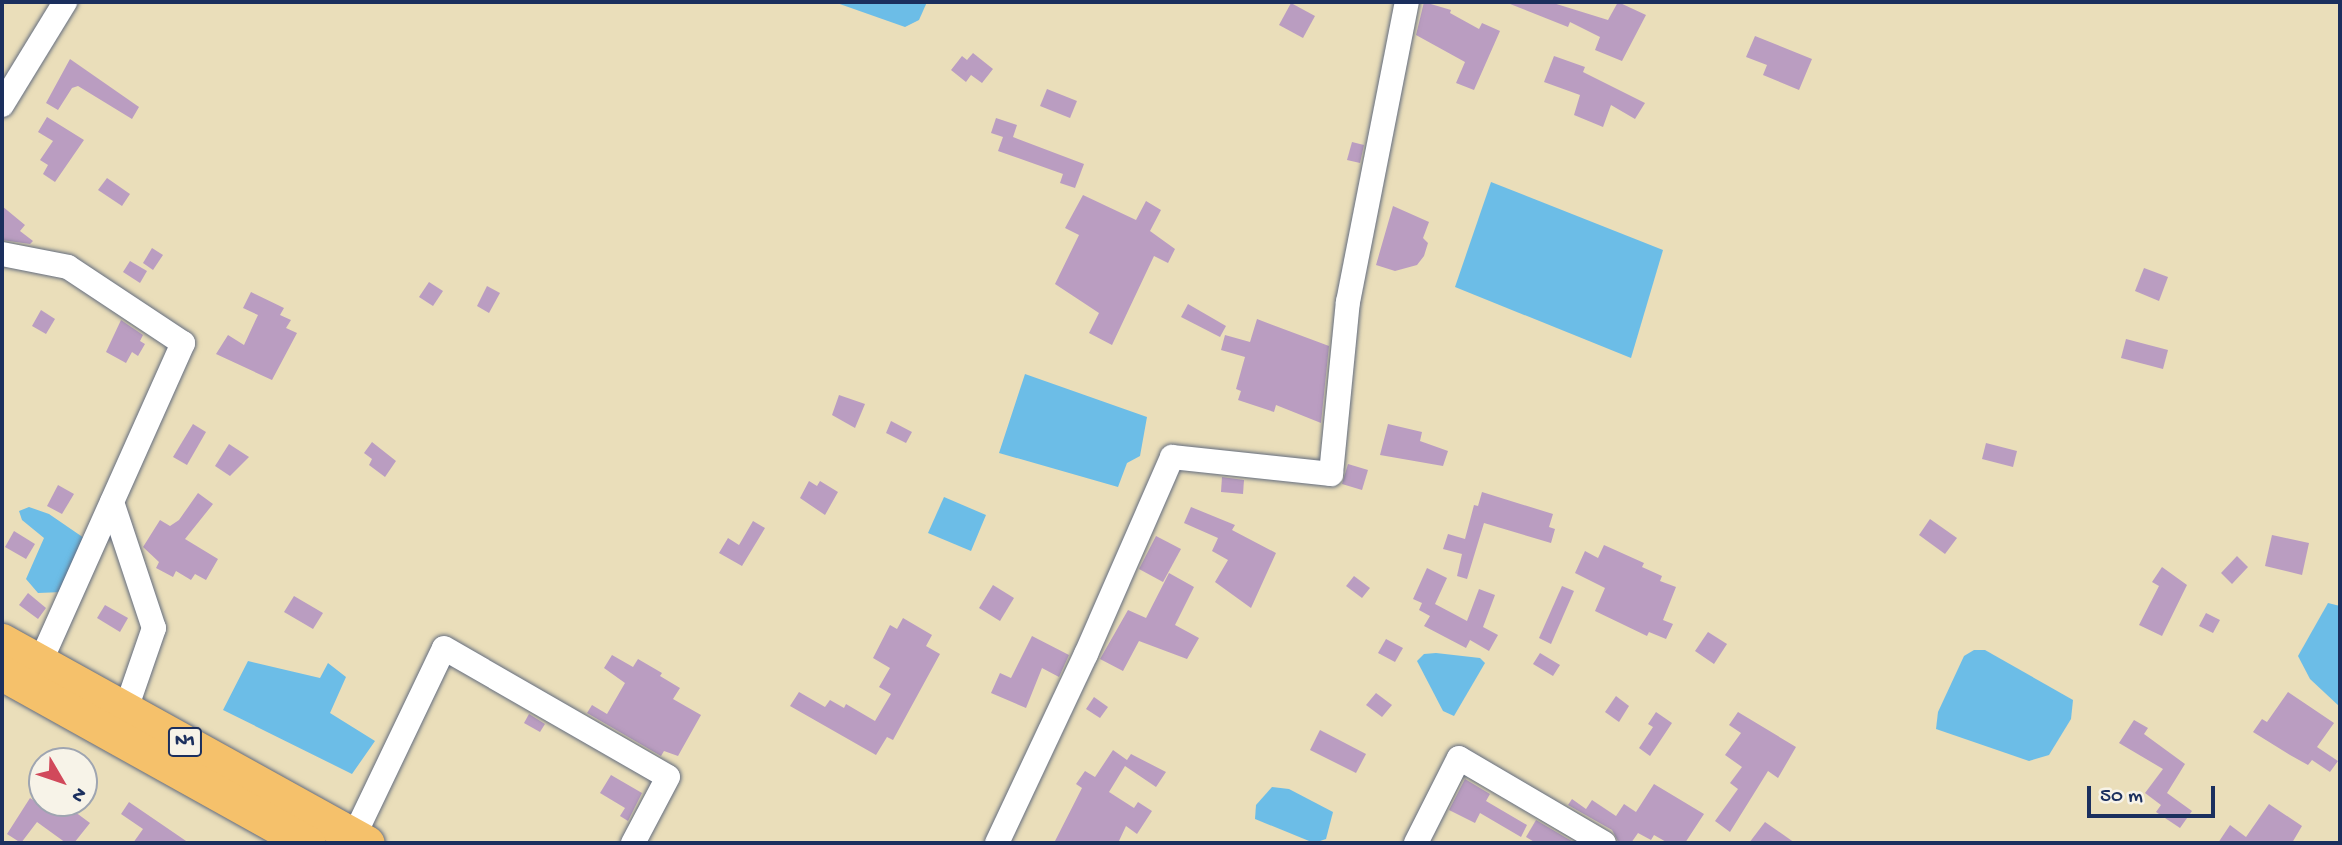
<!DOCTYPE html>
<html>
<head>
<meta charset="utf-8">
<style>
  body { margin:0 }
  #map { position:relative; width:2342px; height:845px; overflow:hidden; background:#eadeba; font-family:"Gochi Hand",sans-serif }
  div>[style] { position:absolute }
  .water>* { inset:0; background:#6cbde7 }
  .building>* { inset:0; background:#ba9dc1 }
  .roads { filter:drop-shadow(0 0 2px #636c7e) drop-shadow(0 0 2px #636c7e) }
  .minor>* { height:24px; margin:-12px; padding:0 12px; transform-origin:12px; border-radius:12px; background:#fff }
  .highway>* { height:35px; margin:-17.5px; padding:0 17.5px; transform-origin:17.5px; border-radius:17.5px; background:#f5c16b }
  span { translate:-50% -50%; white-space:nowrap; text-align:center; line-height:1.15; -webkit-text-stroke:6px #f7f3e8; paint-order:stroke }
  .shield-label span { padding:2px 5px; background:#f7f3e8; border:2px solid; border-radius:5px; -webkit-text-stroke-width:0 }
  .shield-label { font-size:19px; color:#1b2f5e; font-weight:700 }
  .frame { position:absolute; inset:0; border:4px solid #1b2f5e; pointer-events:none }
  .north { position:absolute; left:28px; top:747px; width:70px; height:70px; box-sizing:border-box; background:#f7f3e8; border:2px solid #9fa5b1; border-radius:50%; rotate:129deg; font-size:19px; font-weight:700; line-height:28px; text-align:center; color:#1b2f5e }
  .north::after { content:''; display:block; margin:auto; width:24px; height:32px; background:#d1495b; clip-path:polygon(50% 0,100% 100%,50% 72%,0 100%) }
  .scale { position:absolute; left:2087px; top:786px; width:128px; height:32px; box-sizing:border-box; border:4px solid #1b2f5e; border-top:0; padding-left:9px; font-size:21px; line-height:24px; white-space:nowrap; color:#1b2f5e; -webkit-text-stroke:5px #f7f3e8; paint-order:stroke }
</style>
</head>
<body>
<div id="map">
  <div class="water">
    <div style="clip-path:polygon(834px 2px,927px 2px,919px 20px,905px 27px)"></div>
    <div style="clip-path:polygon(1491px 182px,1663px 250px,1631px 358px,1455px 287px)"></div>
    <div style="clip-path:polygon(1025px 374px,1147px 417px,1140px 456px,1127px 463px,1118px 487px,999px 453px)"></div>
    <div style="clip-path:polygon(944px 497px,986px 515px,971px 551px,928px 533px)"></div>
    <div style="clip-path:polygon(29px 507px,49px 514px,84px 538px,63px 592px,38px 593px,26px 579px,44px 538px,22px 520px,19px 511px)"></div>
    <div style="clip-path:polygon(2328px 603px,2340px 606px,2340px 707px,2310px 679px,2298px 656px)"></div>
    <div style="clip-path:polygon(1974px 650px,1985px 650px,2073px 700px,2071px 719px,2049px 755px,2029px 761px,1936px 729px,1938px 712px,1964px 656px)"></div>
    <div style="clip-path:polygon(1436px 653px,1480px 658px,1485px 663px,1454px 716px,1443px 711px,1417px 661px,1424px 654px)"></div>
    <div style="clip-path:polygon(248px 661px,320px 678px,328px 663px,346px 677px,330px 713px,375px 741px,352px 774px,223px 710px)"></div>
    <div style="clip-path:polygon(1272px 787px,1289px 789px,1333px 812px,1326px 839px,1314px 843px,1255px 819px,1256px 805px)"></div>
  </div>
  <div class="building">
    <div style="clip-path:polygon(1424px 2px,1451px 10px,1450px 13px,1479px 29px,1482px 23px,1500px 31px,1474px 90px,1456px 83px,1465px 62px,1416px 35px)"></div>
    <div style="clip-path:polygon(1505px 2px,1550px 2px,1608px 20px,1618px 2px,1646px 15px,1622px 61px,1595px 50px,1600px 37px,1570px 22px,1568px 27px)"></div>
    <div style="clip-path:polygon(1291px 3px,1315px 16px,1303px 38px,1279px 25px)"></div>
    <div style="clip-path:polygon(1755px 36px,1812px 59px,1799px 90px,1763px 75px,1767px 65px,1746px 57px)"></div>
    <div style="clip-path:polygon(973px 53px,993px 69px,982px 83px,971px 75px,966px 82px,951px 70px,962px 56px,967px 60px)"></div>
    <div style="clip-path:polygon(1554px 56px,1585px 67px,1583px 72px,1645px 103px,1635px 119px,1611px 105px,1603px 127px,1574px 115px,1580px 95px,1544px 82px)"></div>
    <div style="clip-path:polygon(70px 59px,139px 107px,132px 119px,78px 86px,72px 88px,58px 110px,46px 103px)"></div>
    <div style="clip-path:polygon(1047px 89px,1077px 101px,1070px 118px,1040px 106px)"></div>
    <div style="clip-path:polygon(47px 117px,84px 140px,55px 182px,43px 174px,48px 165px,40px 160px,53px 141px,38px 132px)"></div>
    <div style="clip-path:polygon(996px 118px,1017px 125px,1013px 137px,1084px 164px,1075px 188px,1060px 183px,1063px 174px,998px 151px,1003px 137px,991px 133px)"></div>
    <div style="clip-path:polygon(1352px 142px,1364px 145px,1360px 163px,1347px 160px)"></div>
    <div style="clip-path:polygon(107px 178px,130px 194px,122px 206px,98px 190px)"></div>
    <div style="clip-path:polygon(1083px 195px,1136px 220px,1146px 201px,1161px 210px,1150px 231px,1175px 249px,1168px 263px,1154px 256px,1112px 345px,1089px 333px,1099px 313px,1055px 284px,1079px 235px,1065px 228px)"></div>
    <div style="clip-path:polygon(2px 206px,25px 225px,20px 231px,33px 241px,30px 244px,2px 240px)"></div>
    <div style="clip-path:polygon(1393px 206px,1429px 222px,1423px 238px,1428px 243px,1424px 256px,1417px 265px,1395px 271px,1376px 265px)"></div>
    <div style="clip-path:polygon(152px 248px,163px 255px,153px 270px,143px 263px)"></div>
    <div style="clip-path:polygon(130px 261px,147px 271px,140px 283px,123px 272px)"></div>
    <div style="clip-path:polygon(2144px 268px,2168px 277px,2159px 301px,2135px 291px)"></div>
    <div style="clip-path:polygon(429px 282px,443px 291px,433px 306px,419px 297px)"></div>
    <div style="clip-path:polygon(487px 286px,500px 293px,489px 313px,477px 306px)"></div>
    <div style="clip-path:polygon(251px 292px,284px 308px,280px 315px,291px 320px,286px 328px,297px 333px,272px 380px,216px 354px,228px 335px,244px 345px,258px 315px,243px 308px)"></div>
    <div style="clip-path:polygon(1188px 304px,1226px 326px,1220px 337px,1181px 317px)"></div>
    <div style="clip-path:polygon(41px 310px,55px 319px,46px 334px,32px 326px)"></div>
    <div style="clip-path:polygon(1257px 319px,1329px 346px,1321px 423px,1276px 405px,1274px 412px,1238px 400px,1241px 391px,1236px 389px,1245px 357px,1221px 350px,1225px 335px,1250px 342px)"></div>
    <div style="clip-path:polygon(121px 320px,143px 335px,140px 341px,145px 344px,138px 356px,132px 352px,126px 363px,106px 352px)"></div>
    <div style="clip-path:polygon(2126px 339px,2168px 350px,2163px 369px,2121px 358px)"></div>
    <div style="clip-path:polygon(839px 395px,865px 404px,855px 428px,832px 415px)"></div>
    <div style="clip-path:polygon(891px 421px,912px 432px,906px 443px,886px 433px)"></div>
    <div style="clip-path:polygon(193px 424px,206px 432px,187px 465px,173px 457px)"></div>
    <div style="clip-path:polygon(1388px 424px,1422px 432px,1420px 441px,1448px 451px,1443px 466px,1380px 455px)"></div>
    <div style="clip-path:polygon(372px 442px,396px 461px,385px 477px,369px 465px,372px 459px,364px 453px)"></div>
    <div style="clip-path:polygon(1986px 443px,2017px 451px,2013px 467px,1982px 459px)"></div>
    <div style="clip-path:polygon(229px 444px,249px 457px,230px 476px,215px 466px)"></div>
    <div style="clip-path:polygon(1348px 464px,1368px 470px,1362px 490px,1342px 484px)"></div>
    <div style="clip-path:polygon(1222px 477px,1244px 480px,1243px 494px,1221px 492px)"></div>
    <div style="clip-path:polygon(809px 481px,817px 486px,820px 481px,838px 492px,825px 515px,800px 498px)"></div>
    <div style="clip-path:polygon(58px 485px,74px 494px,62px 514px,47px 506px)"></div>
    <div style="clip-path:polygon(1482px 492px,1553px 514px,1549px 527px,1555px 529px,1551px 543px,1484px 523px,1467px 579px,1457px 576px,1462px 554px,1443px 549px,1448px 534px,1465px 539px,1474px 505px,1478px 506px)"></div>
    <div style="clip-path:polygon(198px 493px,213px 504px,185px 539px,218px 559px,206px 580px,195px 574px,191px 580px,176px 571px,173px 577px,156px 568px,159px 562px,143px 547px,160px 520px,170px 526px,179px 520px)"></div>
    <div style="clip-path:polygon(1191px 507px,1235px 525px,1232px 530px,1276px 553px,1251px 608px,1215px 582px,1228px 560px,1212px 551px,1218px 538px,1184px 523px)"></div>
    <div style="clip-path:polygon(1930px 519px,1957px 538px,1945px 554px,1919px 535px)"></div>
    <div style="clip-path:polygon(753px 521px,765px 528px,742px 566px,719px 553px,728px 538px,739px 545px)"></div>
    <div style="clip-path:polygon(14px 531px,35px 544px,26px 559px,5px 547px)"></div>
    <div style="clip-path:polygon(2272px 535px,2309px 543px,2302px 575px,2265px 566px)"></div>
    <div style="clip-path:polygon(1156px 536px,1181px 549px,1163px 582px,1139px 569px)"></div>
    <div style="clip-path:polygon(1604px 545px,1644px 563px,1642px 567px,1662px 576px,1660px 581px,1676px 587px,1663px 620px,1673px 624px,1666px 639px,1649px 632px,1647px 636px,1595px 611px,1605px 588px,1575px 573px,1585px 551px,1598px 558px)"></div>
    <div style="clip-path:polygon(2237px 556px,2248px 567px,2232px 584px,2221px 573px)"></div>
    <div style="clip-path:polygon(2162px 567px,2187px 585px,2162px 636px,2139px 625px,2159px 586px,2152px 582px)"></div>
    <div style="clip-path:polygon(1427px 568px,1447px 578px,1435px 604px,1467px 621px,1479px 589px,1495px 595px,1483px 627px,1498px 635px,1489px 651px,1470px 640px,1466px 648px,1424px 626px,1430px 616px,1419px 610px,1422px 603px,1413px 599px)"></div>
    <div style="clip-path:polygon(1169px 573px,1194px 587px,1175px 625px,1199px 638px,1187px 659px,1139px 641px,1123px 671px,1100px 659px,1128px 610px,1146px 618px)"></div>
    <div style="clip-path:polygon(1354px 576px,1370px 588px,1362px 598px,1346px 586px)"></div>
    <div style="clip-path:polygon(993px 585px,1014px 598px,1000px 621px,979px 608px)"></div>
    <div style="clip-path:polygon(1562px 586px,1574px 591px,1551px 644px,1539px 638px)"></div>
    <div style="clip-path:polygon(28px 593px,46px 608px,38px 619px,19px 605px)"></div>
    <div style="clip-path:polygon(294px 596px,323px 613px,313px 629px,284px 612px)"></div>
    <div style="clip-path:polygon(105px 605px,128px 618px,120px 632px,97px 618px)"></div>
    <div style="clip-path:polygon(2206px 613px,2220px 620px,2213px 633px,2199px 626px)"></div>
    <div style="clip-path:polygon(903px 618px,932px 635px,926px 646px,940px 654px,893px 740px,887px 737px,876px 755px,790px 706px,799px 692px,825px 707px,830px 700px,844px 708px,846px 704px,875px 721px,891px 694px,879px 687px,890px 668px,873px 658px,890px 625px,897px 629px)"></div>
    <div style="clip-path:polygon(1708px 632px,1727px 644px,1714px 664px,1695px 651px)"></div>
    <div style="clip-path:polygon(1032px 636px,1069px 655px,1059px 677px,1042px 668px,1026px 708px,991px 693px,1000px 673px,1011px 678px)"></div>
    <div style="clip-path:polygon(1386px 639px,1403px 648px,1395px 662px,1378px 653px)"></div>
    <div style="clip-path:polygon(1540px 653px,1560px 665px,1553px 676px,1533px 664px)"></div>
    <div style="clip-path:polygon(612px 655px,633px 667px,638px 659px,662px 673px,660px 676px,680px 688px,673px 699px,701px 715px,678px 756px,664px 751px,661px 756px,587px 713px,592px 705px,607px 714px,625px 683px,604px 668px)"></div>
    <div style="clip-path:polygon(2288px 692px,2334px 723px,2317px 747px,2338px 761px,2330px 772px,2312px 760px,2308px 765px,2290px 755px,2253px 732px,2262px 719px,2267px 722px)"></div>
    <div style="clip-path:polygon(1376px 693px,1392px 705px,1382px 717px,1366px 705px)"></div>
    <div style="clip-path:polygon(1616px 696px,1629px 706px,1619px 722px,1605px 712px)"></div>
    <div style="clip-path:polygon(1094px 697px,1108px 707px,1100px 718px,1086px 709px)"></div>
    <div style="clip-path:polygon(1656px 712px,1672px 723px,1650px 756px,1639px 748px,1653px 727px,1648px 724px)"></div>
    <div style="clip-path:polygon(1738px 712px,1796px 747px,1778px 778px,1768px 771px,1730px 832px,1715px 821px,1738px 789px,1730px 783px,1742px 767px,1725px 755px,1741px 733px,1729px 725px)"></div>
    <div style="clip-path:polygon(529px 714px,545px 724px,540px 732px,524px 723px)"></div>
    <div style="clip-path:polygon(2134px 720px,2148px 728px,2144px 734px,2185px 764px,2167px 793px,2192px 811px,2180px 828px,2156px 812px,2161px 805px,2145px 793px,2163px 769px,2119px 743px)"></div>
    <div style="clip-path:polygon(1320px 730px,1366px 754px,1356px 773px,1310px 750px)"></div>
    <div style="clip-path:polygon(1113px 750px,1127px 760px,1131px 754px,1166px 772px,1156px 787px,1125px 766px,1109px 792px,1134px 808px,1138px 802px,1152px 811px,1137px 834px,1126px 826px,1118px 843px,1054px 843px,1082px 788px,1076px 784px,1085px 771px,1095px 777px)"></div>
    <div style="clip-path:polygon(611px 775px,642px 793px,628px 821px,620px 816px,625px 808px,600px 793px)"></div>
    <div style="clip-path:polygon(1465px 779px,1490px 794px,1486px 801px,1527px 825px,1521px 837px,1480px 813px,1475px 823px,1449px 810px)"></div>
    <div style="clip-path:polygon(1654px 784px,1704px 814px,1685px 843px,1668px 843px,1654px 835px,1651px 840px,1638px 833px,1631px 843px,1619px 843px,1612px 830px,1568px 805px,1572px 799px,1586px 809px,1592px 800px,1616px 816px,1624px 804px,1636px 812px)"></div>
    <div style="clip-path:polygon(30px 798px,50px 811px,56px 803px,63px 803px,90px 823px,74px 843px,66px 843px,37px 822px,21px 843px,7px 834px)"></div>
    <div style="clip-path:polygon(129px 802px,170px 830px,189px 843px,133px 843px,143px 829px,121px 814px)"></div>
    <div style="clip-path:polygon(2269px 804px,2302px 826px,2292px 843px,2218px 843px,2230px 825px,2246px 837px)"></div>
    <div style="clip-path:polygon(1536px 820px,1575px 843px,1536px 843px,1526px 837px)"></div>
    <div style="clip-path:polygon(1765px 822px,1795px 843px,1749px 843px)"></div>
  </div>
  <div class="roads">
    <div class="minor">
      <div style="left:2px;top:105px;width:121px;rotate:-58.5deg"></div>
      <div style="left:2px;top:254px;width:67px;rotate:11.1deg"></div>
      <div style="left:68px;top:267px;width:138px;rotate:33.5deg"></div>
      <div style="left:183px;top:343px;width:350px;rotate:114.1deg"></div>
      <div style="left:112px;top:502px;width:133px;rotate:71.6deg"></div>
      <div style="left:154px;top:628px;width:86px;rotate:109.1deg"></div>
      <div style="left:354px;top:836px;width:208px;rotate:-64.4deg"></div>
      <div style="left:444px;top:648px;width:258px;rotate:29.9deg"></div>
      <div style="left:668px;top:777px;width:75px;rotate:117.9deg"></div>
      <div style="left:997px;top:843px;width:209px;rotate:-64.8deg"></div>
      <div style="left:1086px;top:654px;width:215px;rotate:-66.4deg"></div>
      <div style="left:1172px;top:457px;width:160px;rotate:6.1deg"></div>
      <div style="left:1331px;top:474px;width:173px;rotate:-84.4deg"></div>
      <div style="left:1348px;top:302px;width:306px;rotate:-78.9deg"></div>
      <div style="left:1416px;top:843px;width:95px;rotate:-63.2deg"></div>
      <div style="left:1459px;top:758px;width:168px;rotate:30.4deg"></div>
    </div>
    <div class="highway">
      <div style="left:2px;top:641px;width:417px;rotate:29deg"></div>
      <div style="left:2px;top:673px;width:350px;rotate:29.1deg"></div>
    </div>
  </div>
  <div class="shield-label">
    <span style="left:185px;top:742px">N1</span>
  </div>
  <div class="frame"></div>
  <div class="north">N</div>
  <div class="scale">50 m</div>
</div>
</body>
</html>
